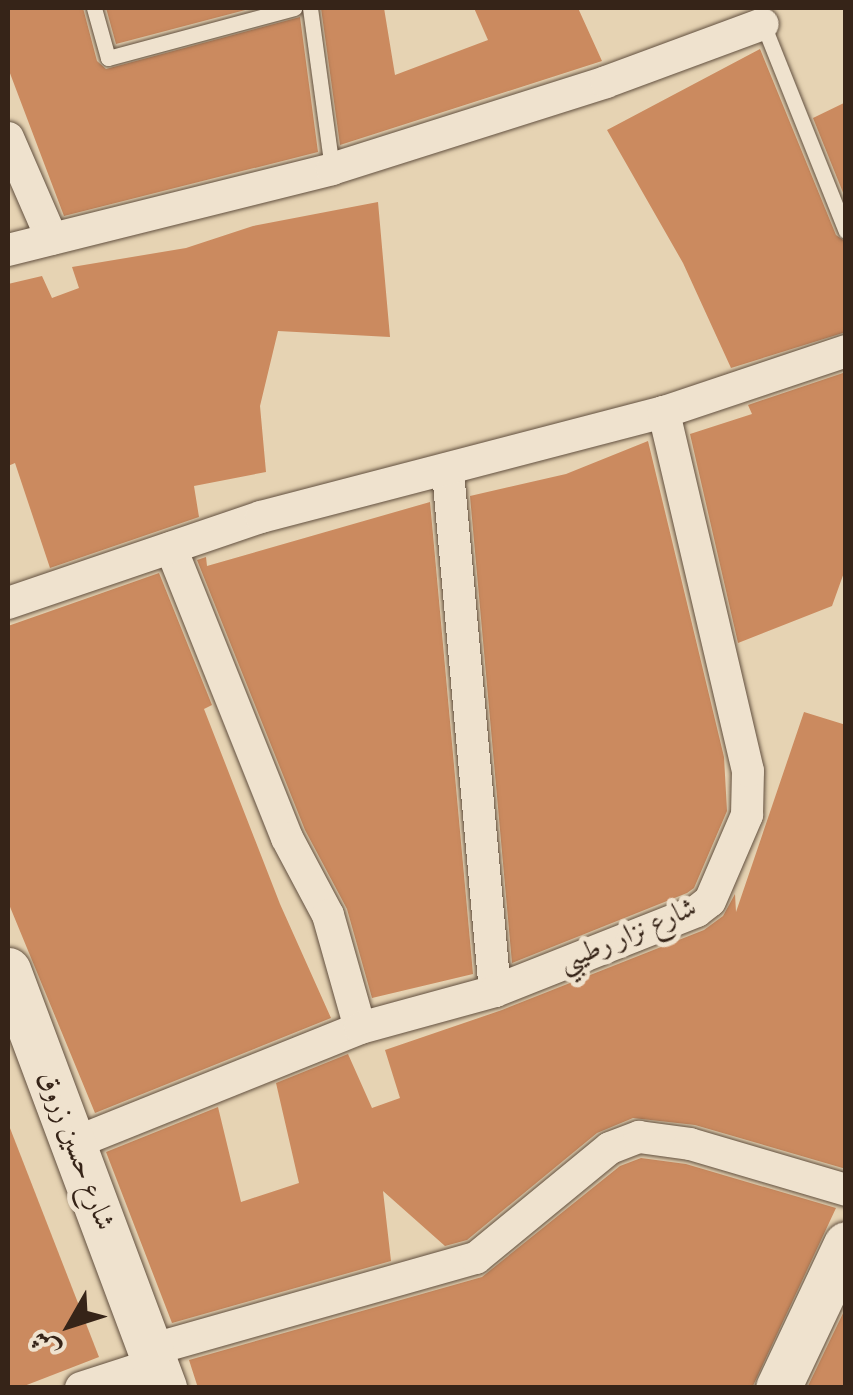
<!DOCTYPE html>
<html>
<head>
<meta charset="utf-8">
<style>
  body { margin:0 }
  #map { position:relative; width:853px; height:1395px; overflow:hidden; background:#e6d3b3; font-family:Vollkorn,Amiri,serif }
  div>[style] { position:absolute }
  .building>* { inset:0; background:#cb8a5f }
  .roads { filter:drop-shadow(0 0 2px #62503f) drop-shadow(0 0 2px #62503f) }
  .lane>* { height:15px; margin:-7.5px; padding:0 7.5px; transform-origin:7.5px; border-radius:7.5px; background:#efe2ce }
  .street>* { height:32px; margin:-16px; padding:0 16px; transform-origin:16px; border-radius:16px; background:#efe2ce }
  .secondary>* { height:45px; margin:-22.5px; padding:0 22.5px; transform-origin:22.5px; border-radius:22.5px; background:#efe2ce }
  span { translate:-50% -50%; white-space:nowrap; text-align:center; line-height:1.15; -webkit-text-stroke:10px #efe2ce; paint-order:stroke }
  .street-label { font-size:28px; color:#362418 }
  .frame { position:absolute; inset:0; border:10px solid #362418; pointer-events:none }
  .north { position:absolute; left:20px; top:1275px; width:100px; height:100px; -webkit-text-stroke:8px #efe2ce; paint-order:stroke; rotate:231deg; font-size:28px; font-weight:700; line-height:40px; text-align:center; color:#362418 }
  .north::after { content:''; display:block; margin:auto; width:35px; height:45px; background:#362418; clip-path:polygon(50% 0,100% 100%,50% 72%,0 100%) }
</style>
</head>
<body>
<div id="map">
  <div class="building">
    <div style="clip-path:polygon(8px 8px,83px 8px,97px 61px,106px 69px,300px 17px,318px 152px,64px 216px,8px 68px)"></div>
    <div style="clip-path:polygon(106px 8px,253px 8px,116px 44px)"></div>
    <div style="clip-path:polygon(321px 8px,384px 8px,395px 75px,488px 40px,474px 8px,578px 8px,602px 61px,340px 145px)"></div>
    <div style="clip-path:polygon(760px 49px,836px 235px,846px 242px,846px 332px,731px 368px,683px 263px,607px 130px)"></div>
    <div style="clip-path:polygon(846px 102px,846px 200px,813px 118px)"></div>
    <div style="clip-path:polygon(378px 202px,390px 337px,278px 331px,260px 406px,266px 472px,194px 486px,199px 517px,50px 568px,15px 463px,8px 466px,8px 284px,42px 276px,52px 298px,79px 288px,72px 267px,186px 248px,253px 226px)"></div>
    <div style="clip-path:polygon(846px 372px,846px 567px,832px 606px,738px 643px,690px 434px,752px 414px,748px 405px)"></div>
    <div style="clip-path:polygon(648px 441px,724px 757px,727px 811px,694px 888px,687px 893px,512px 963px,470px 496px,566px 474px)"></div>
    <div style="clip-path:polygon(430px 502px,473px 974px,372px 998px,347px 909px,305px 830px,197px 560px,206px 557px,207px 566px)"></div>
    <div style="clip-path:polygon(159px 573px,212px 705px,204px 709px,280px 904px,331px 1018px,95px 1113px,8px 902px,8px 626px)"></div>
    <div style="clip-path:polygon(804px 712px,846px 725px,846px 1169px,695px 1125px,633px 1118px,597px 1133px,467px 1240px,445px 1246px,383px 1191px,391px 1261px,172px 1323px,106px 1152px,218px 1107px,241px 1202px,299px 1183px,276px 1083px,348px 1054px,372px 1108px,400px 1098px,385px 1050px,502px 1010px,704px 930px,723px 916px,735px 894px,736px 912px)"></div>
    <div style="clip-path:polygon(8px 1123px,99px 1357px,19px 1388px,8px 1388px)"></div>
    <div style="clip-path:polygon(641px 1158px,686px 1164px,836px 1208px,752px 1388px,198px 1388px,189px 1360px,482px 1277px,620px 1166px)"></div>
    <div style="clip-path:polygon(846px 1307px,846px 1388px,807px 1388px)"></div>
  </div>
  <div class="roads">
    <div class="lane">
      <div style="left:94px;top:8px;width:52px;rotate:74.4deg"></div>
      <div style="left:108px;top:58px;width:193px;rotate:-15deg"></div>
      <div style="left:310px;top:8px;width:162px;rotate:82.2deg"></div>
      <div style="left:763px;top:24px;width:223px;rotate:68.2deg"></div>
    </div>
    <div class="street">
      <div style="left:8px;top:138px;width:110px;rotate:66.5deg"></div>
      <div style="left:8px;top:250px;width:334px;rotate:-14deg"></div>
      <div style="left:332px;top:169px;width:287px;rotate:-17.6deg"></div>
      <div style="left:606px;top:82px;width:167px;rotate:-20.3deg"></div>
      <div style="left:448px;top:472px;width:521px;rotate:84.83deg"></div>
      <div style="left:171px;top:548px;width:312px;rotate:68.2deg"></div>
      <div style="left:287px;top:838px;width:87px;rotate:62deg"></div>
      <div style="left:328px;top:915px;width:117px;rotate:74.2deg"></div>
      <div style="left:8px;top:603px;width:267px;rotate:-18.8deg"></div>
      <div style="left:261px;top:517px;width:416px;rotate:-14.6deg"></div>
      <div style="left:664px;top:412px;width:192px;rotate:-18.5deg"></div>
      <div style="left:72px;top:1144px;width:310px;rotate:-21.9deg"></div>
      <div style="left:360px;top:1028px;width:140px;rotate:-15.3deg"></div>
      <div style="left:495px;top:991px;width:217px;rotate:-21.6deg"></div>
      <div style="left:697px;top:911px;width:16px;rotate:-38deg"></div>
      <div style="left:710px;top:901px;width:94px;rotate:-66.7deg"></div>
      <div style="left:747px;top:815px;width:44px;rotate:-88.7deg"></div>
      <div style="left:748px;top:771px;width:369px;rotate:-103.2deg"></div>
      <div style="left:150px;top:1350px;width:339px;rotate:-15.8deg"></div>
      <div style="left:476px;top:1258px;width:173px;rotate:-39.4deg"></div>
      <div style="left:610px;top:1148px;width:31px;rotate:-21deg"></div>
      <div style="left:639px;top:1137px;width:51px;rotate:7.8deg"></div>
      <div style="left:690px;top:1144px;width:163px;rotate:16.4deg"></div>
      <div style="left:81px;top:1388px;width:78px;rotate:-18deg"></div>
    </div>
    <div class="secondary">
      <div style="left:8px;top:970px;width:446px;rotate:69.5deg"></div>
      <div style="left:778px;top:1388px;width:159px;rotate:-64.7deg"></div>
    </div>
  </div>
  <div class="street-label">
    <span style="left:628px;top:936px;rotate:-23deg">شارع نزار رطيبي</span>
    <span style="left:75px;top:1151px;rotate:69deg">شارع حسين زروق</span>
  </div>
  <div class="frame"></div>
  <div class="north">ش</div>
</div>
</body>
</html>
